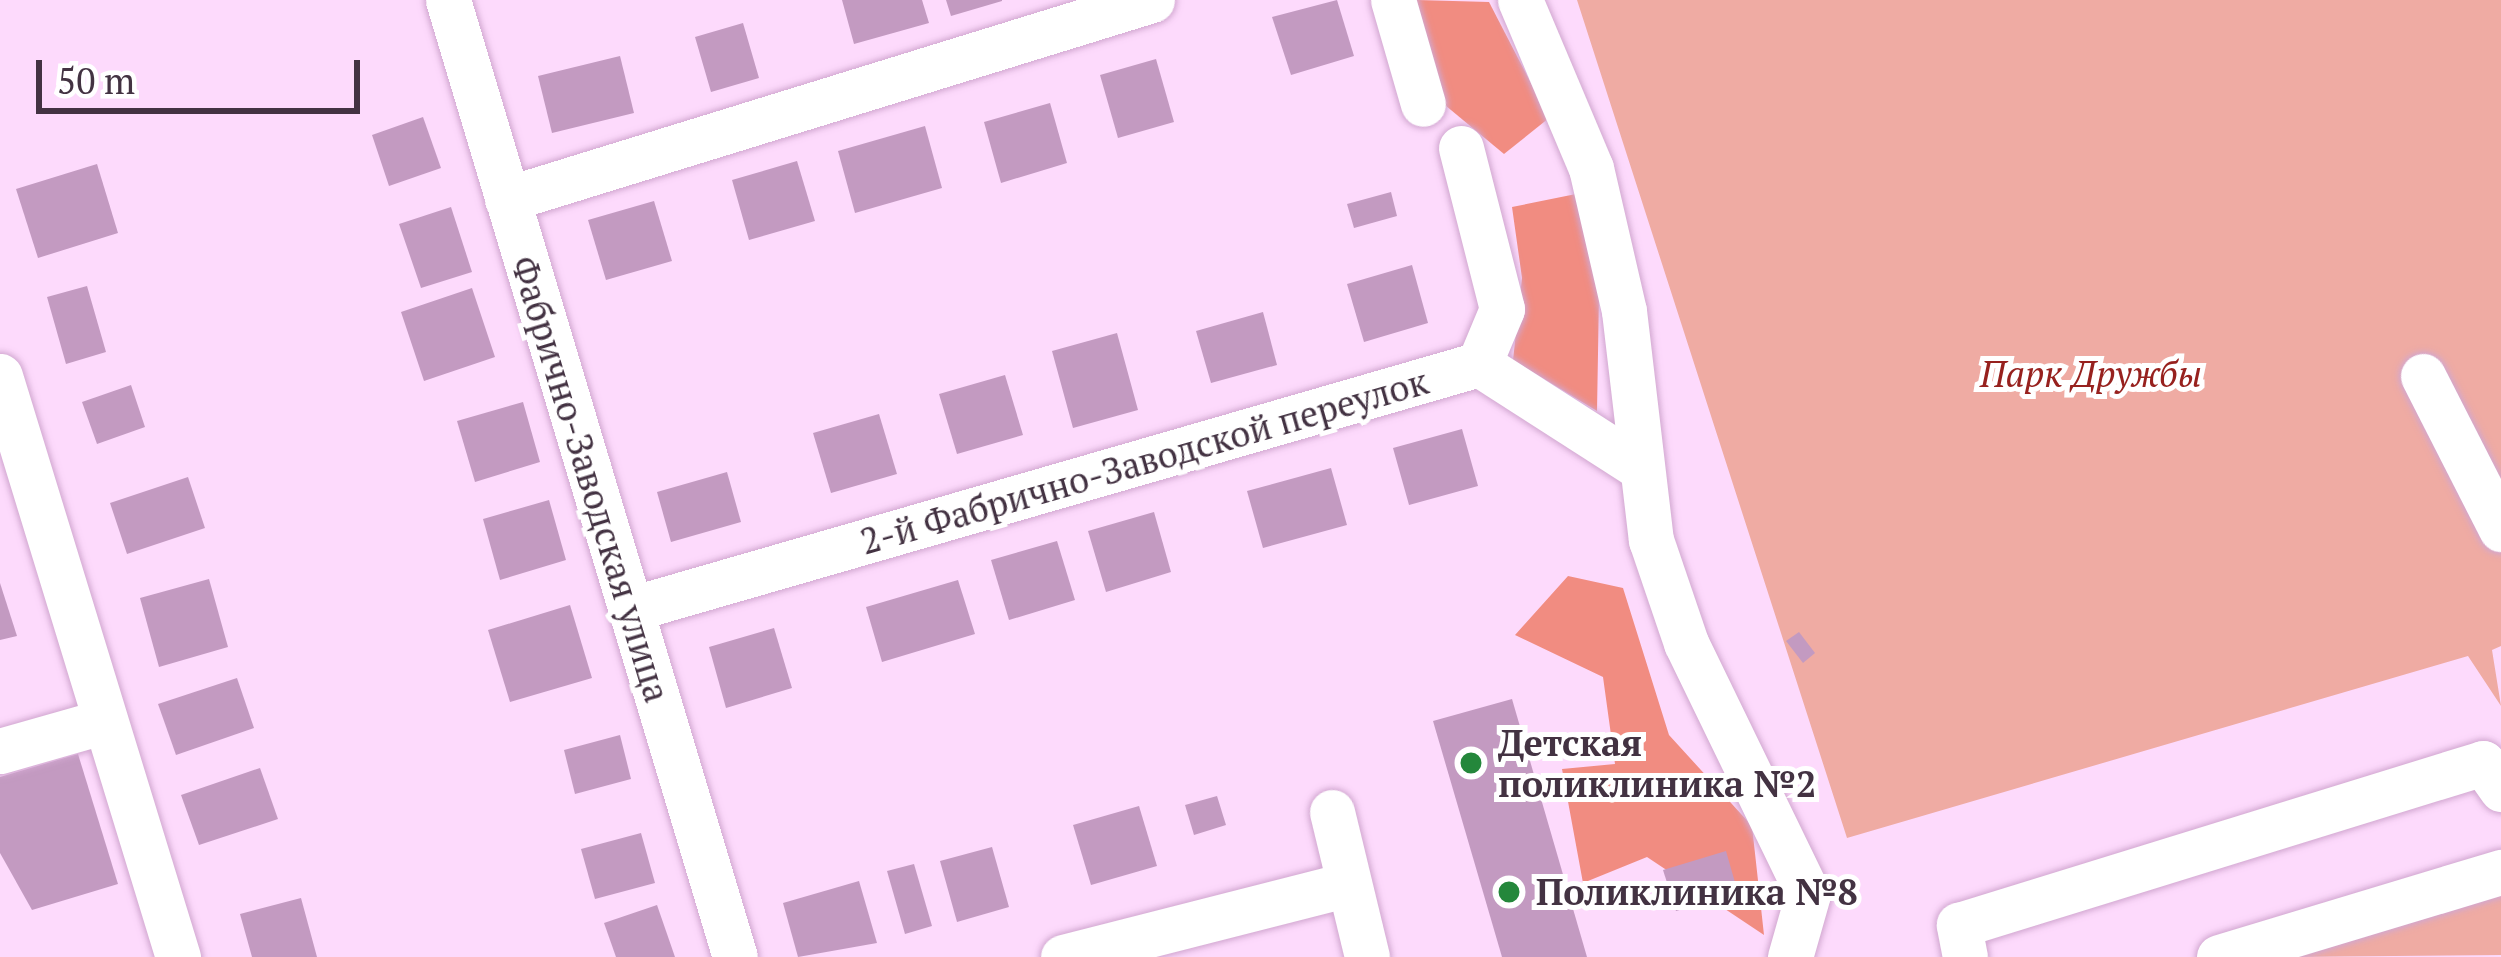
<!DOCTYPE html>
<html>
<head>
<meta charset="utf-8">
<style>
  body { margin:0 }
  #map { position:relative; width:2501px; height:957px; overflow:hidden; background:#fddafc; font-family:"PT Serif",serif }
  div>[style] { position:absolute }
  .green>* { inset:0; background:#efaba3 }
  .forest>* { inset:0; background:#f18c81 }
  .building>* { inset:0; background:#c39ac1 }
  .roads { filter:drop-shadow(0 0 3px #d1a7d0) drop-shadow(0 0 3px #d1a7d0) }
  .minor>* { height:45px; margin:-22.5px; padding:0 22.5px; transform-origin:22.5px; border-radius:22.5px; background:#fff }
  .dots>* { width:33px; height:33px; translate:-50% -50%; box-sizing:border-box; border:6px solid #fff; border-radius:50% }
  span { translate:-50% -50%; white-space:nowrap; text-align:center; line-height:1.15; -webkit-text-stroke:10px #fff; paint-order:stroke }
  .park-label { font-size:36px; color:#97211e; font-style:italic }
  .street-label { font-size:36px; color:#433242 }
  .poi-label { font-size:36px; color:#433242; font-weight:700 }
  .left { translate:0 -50%; text-align:left }
  .scale { position:absolute; left:36px; top:60px; width:324px; height:54px; box-sizing:border-box; border:6px solid #433242; border-top:0; padding-left:15px; font-size:36px; line-height:42px; white-space:nowrap; color:#433242; -webkit-text-stroke:9px #fff; paint-order:stroke }
</style>
</head>
<body>
<div id="map">
  <div class="green">
    <div style="clip-path:polygon(1577px 0,2501px 0,2501px 646px,2492px 650px,2501px 706px,2468px 656px,1847px 838px)"></div>
    <div style="clip-path:polygon(2501px 891px,2501px 955px,2281px 957px)"></div>
  </div>
  <div class="forest">
    <div style="clip-path:polygon(1417px 0,1489px 2px,1549px 118px,1504px 154px,1416px 81px)"></div>
    <div style="clip-path:polygon(1576px 194px,1599px 296px,1597px 411px,1513px 360px,1522px 278px,1512px 207px)"></div>
    <div style="clip-path:polygon(1568px 576px,1623px 588px,1669px 735px,1752px 826px,1764px 935px,1647px 857px,1583px 883px,1562px 769px,1615px 764px,1603px 677px,1515px 635px)"></div>
  </div>
  <div class="building">
    <div style="clip-path:polygon(842px 0,922px 0,929px 23px,854px 44px)"></div>
    <div style="clip-path:polygon(946px 0,1002px 0,1002px 1px,951px 16px)"></div>
    <div style="clip-path:polygon(1337px 0,1354px 56px,1291px 75px,1272px 17px)"></div>
    <div style="clip-path:polygon(743px 23px,759px 78px,711px 92px,695px 37px)"></div>
    <div style="clip-path:polygon(620px 56px,634px 113px,552px 133px,538px 76px)"></div>
    <div style="clip-path:polygon(1156px 59px,1174px 122px,1118px 138px,1100px 75px)"></div>
    <div style="clip-path:polygon(1050px 103px,1067px 163px,1001px 183px,984px 122px)"></div>
    <div style="clip-path:polygon(423px 117px,441px 168px,389px 186px,372px 135px)"></div>
    <div style="clip-path:polygon(925px 126px,942px 188px,855px 213px,838px 151px)"></div>
    <div style="clip-path:polygon(797px 161px,815px 221px,749px 240px,732px 180px)"></div>
    <div style="clip-path:polygon(97px 164px,118px 233px,38px 258px,16px 189px)"></div>
    <div style="clip-path:polygon(1391px 192px,1397px 216px,1354px 228px,1347px 204px)"></div>
    <div style="clip-path:polygon(654px 201px,672px 261px,606px 280px,588px 220px)"></div>
    <div style="clip-path:polygon(451px 207px,472px 272px,421px 288px,399px 224px)"></div>
    <div style="clip-path:polygon(1412px 265px,1428px 323px,1364px 342px,1347px 284px)"></div>
    <div style="clip-path:polygon(87px 286px,106px 352px,66px 364px,47px 297px)"></div>
    <div style="clip-path:polygon(472px 288px,495px 357px,424px 381px,401px 312px)"></div>
    <div style="clip-path:polygon(1263px 312px,1277px 365px,1211px 383px,1196px 331px)"></div>
    <div style="clip-path:polygon(1117px 333px,1138px 410px,1073px 428px,1052px 351px)"></div>
    <div style="clip-path:polygon(1005px 375px,1023px 435px,957px 454px,939px 394px)"></div>
    <div style="clip-path:polygon(131px 385px,145px 427px,97px 444px,82px 402px)"></div>
    <div style="clip-path:polygon(523px 402px,540px 462px,475px 482px,457px 421px)"></div>
    <div style="clip-path:polygon(879px 414px,897px 474px,831px 493px,813px 433px)"></div>
    <div style="clip-path:polygon(1462px 429px,1478px 486px,1409px 505px,1393px 448px)"></div>
    <div style="clip-path:polygon(1331px 468px,1347px 525px,1263px 548px,1247px 491px)"></div>
    <div style="clip-path:polygon(727px 472px,741px 522px,671px 542px,657px 492px)"></div>
    <div style="clip-path:polygon(188px 477px,205px 528px,127px 554px,110px 503px)"></div>
    <div style="clip-path:polygon(549px 500px,566px 560px,500px 580px,483px 519px)"></div>
    <div style="clip-path:polygon(1154px 512px,1171px 572px,1106px 592px,1088px 531px)"></div>
    <div style="clip-path:polygon(1057px 541px,1075px 600px,1009px 620px,991px 560px)"></div>
    <div style="clip-path:polygon(209px 579px,228px 647px,159px 667px,140px 598px)"></div>
    <div style="clip-path:polygon(958px 580px,975px 634px,882px 662px,866px 607px)"></div>
    <div style="clip-path:polygon(0 583px,17px 636px,0 640px)"></div>
    <div style="clip-path:polygon(570px 605px,592px 678px,510px 702px,488px 630px)"></div>
    <div style="clip-path:polygon(774px 628px,792px 688px,726px 708px,709px 647px)"></div>
    <div style="clip-path:polygon(1799px 632px,1815px 653px,1803px 663px,1786px 641px)"></div>
    <div style="clip-path:polygon(237px 678px,254px 728px,176px 755px,158px 704px)"></div>
    <div style="clip-path:polygon(1512px 699px,1587px 957px,1502px 957px,1433px 721px)"></div>
    <div style="clip-path:polygon(620px 735px,631px 779px,575px 794px,564px 750px)"></div>
    <div style="clip-path:polygon(78px 754px,118px 884px,32px 910px,0 853px,0 777px)"></div>
    <div style="clip-path:polygon(260px 768px,278px 819px,199px 845px,181px 795px)"></div>
    <div style="clip-path:polygon(1217px 796px,1226px 825px,1194px 835px,1185px 805px)"></div>
    <div style="clip-path:polygon(1139px 806px,1157px 866px,1091px 885px,1073px 825px)"></div>
    <div style="clip-path:polygon(641px 833px,655px 883px,595px 899px,581px 849px)"></div>
    <div style="clip-path:polygon(992px 847px,1009px 907px,957px 922px,940px 861px)"></div>
    <div style="clip-path:polygon(1726px 851px,1738px 893px,1676px 911px,1663px 870px)"></div>
    <div style="clip-path:polygon(914px 864px,932px 926px,905px 934px,887px 871px)"></div>
    <div style="clip-path:polygon(859px 881px,877px 943px,798px 957px,783px 903px)"></div>
    <div style="clip-path:polygon(301px 898px,317px 957px,252px 957px,240px 914px)"></div>
    <div style="clip-path:polygon(657px 905px,675px 957px,616px 957px,604px 923px)"></div>
  </div>
  <div class="roads">
    <div class="minor">
      <div style="left:448px;top:0;width:999px;rotate:73.31deg"></div>
      <div style="left:1393px;top:0;width:108px;rotate:73.9deg"></div>
      <div style="left:1520px;top:0;width:182px;rotate:67.1deg"></div>
      <div style="left:1591px;top:168px;width:147px;rotate:77deg"></div>
      <div style="left:1624px;top:311px;width:231px;rotate:83.3deg"></div>
      <div style="left:1651px;top:540px;width:109px;rotate:71.2deg"></div>
      <div style="left:1686px;top:643px;width:279px;rotate:64.1deg"></div>
      <div style="left:1808px;top:894px;width:66px;rotate:105.9deg"></div>
      <div style="left:1461px;top:148px;width:166px;rotate:75.7deg"></div>
      <div style="left:1502px;top:309px;width:60px;rotate:112.7deg"></div>
      <div style="left:507px;top:199px;width:675px;rotate:-17.15deg"></div>
      <div style="left:0;top:376px;width:608px;rotate:72.97deg"></div>
      <div style="left:2423px;top:376px;width:172px;rotate:63deg"></div>
      <div style="left:631px;top:609px;width:883px;rotate:-16.11deg"></div>
      <div style="left:1479px;top:364px;width:185px;rotate:32.7deg"></div>
      <div style="left:0;top:751px;width:109px;rotate:-15.9deg"></div>
      <div style="left:1332px;top:812px;width:149px;rotate:76.4deg"></div>
      <div style="left:1063px;top:957px;width:292px;rotate:-14.3deg"></div>
      <div style="left:1965px;top:957px;width:33px;rotate:-101deg"></div>
      <div style="left:1959px;top:925px;width:548px;rotate:-17.18deg"></div>
      <div style="left:2483px;top:763px;width:32px;rotate:55deg"></div>
      <div style="left:2219px;top:957px;width:295px;rotate:-16.8deg"></div>
    </div>
  </div>
  <div class="dots">
    <div style="left:1471px;top:763px;background:#24873b"></div>
    <div style="left:1509px;top:892px;background:#24873b"></div>
  </div>
  <div class="park-label">
    <span style="left:2091px;top:374px">Парк Дружбы</span>
  </div>
  <div class="street-label">
    <span style="left:1144px;top:461px;rotate:-16deg">2-й Фабрично-Заводской переулок</span>
    <span style="left:591px;top:479px;rotate:73deg">Фабрично-Заводская улица</span>
  </div>
  <div class="poi-label">
    <span class="left" style="left:1498px;top:763px">Детская<br>поликлиника №2</span>
    <span class="left" style="left:1536px;top:892px">Поликлиника №8</span>
  </div>
  <div class="scale">50 m</div>
</div>
</body>
</html>
